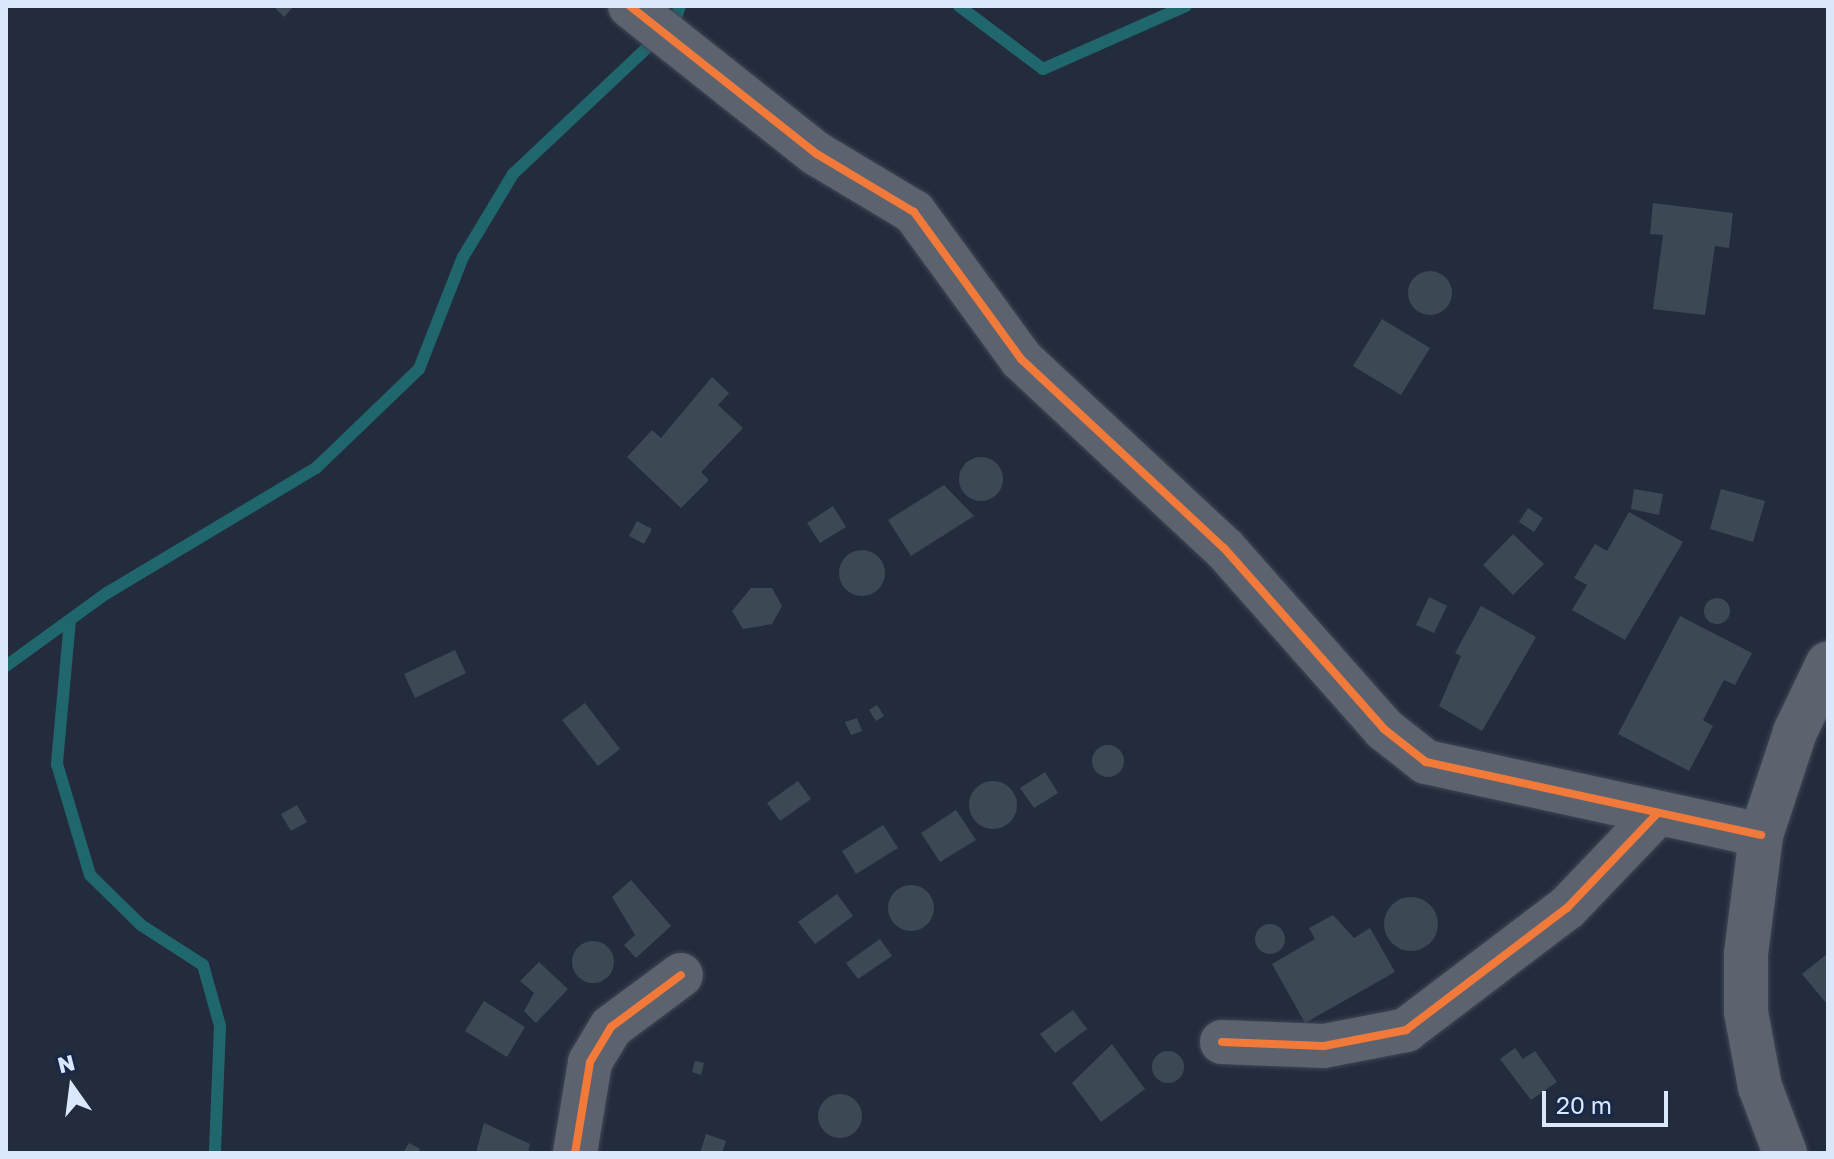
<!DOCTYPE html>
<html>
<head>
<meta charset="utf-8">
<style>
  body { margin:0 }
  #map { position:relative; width:1834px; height:1159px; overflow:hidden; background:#232c3d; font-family:"Golos Text",sans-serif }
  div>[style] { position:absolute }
  .stream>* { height:12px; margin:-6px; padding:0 6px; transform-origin:6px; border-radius:6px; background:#20676d }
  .building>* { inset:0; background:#3d4855 }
  .round { border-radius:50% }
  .roads { filter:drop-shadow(0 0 2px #3f4755) drop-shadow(0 0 2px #3f4755) }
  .minor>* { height:44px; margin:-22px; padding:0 22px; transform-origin:22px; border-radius:22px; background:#5c636f }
  .cycleway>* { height:8px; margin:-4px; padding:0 4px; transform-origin:4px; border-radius:4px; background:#f17a3a }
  span { translate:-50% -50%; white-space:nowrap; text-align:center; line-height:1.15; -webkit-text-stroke:7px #182948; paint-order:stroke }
  .frame { position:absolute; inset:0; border:8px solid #dbe7fb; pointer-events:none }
  .north { position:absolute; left:32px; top:1047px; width:80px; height:80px; -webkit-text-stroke:6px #182948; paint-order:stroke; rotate:346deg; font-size:22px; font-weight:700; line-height:32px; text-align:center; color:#dbe7fb }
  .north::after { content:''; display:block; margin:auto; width:28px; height:36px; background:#dbe7fb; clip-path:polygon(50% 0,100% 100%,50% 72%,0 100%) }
  .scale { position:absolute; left:1542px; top:1091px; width:126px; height:36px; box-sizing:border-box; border:4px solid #dbe7fb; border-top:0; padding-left:10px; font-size:24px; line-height:28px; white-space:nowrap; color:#dbe7fb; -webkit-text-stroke:6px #182948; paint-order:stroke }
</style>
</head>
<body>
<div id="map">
  <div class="stream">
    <div style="left:959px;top:6px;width:105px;rotate:36.9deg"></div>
    <div style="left:1043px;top:69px;width:156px;rotate:-23.8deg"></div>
    <div style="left:676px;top:18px;width:13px;rotate:-72deg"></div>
    <div style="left:70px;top:620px;width:145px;rotate:95.2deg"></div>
    <div style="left:57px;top:764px;width:116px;rotate:73.4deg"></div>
    <div style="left:90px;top:875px;width:71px;rotate:44.4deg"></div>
    <div style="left:141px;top:925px;width:74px;rotate:32.8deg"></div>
    <div style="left:203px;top:965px;width:63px;rotate:74.4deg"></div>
    <div style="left:220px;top:1026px;width:127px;rotate:92.3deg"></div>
    <div style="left:6px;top:666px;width:125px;rotate:-35.9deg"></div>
    <div style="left:107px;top:593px;width:244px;rotate:-30.9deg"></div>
    <div style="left:316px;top:468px;width:143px;rotate:-43.9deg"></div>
    <div style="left:419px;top:369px;width:120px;rotate:-68.6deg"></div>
    <div style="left:463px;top:257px;width:97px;rotate:-58.9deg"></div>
    <div style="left:513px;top:174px;width:195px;rotate:-43.3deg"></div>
  </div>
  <div class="building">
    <div style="clip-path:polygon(273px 6px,294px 6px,284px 17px)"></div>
    <div style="clip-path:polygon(1653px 203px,1733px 213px,1729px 248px,1715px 246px,1705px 315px,1653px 309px,1663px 235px,1650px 234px)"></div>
    <div class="round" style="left:1408px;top:271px;width:44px;height:44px"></div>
    <div style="clip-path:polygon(1382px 319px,1430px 348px,1401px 395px,1353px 366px)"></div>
    <div style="clip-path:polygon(712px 377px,729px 393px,718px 405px,743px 428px,701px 472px,709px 480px,681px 508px,627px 457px,652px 430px,661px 438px)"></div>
    <div class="round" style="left:959px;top:457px;width:44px;height:44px"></div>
    <div style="clip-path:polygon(944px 485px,974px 516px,911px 556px,888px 520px)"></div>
    <div style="clip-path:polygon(1634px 489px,1663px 494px,1659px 515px,1631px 509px)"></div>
    <div style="clip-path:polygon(1721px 489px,1765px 501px,1753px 542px,1710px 529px)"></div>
    <div style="clip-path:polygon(833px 506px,846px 527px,820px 543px,807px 523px)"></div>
    <div style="clip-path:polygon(1528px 508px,1543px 518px,1534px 532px,1519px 522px)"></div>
    <div style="clip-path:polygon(1629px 512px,1683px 542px,1625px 640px,1572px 610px,1587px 585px,1574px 578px,1595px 544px,1607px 551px)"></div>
    <div style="clip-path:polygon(637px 521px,652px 529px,644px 544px,629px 536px)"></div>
    <div style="clip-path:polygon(1513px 534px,1544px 564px,1513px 595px,1483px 565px)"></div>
    <div class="round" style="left:839px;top:550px;width:46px;height:46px"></div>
    <div style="clip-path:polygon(751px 588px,772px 588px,782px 606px,772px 624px,743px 629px,732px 611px)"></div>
    <div style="clip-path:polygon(1429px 597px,1447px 606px,1434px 633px,1416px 625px)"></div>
    <div class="round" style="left:1704px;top:598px;width:26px;height:26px"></div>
    <div style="clip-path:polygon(1481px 606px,1536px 637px,1482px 731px,1439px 706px,1461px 656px,1455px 653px)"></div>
    <div style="clip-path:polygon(1680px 616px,1752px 653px,1735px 685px,1724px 680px,1703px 720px,1713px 726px,1689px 771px,1618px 734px)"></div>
    <div style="clip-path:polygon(455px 650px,466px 673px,415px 698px,404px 674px)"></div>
    <div style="clip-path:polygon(585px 703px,620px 749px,598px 766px,562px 720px)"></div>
    <div style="clip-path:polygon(877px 705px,884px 716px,876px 721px,869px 710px)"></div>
    <div style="clip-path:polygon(857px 718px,862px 731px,851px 735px,845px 722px)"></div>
    <div class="round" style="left:1092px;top:745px;width:32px;height:32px"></div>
    <div style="clip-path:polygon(1045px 772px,1058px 793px,1034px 808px,1020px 788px)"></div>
    <div style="clip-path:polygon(798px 781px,811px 799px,780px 821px,767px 803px)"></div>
    <div class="round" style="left:969px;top:781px;width:48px;height:48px"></div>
    <div style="clip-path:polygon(297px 805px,307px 822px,291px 831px,281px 814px)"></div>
    <div style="clip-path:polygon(956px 810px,976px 840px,940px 862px,921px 833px)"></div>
    <div style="clip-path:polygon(883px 825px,898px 848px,856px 874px,842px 851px)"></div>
    <div style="clip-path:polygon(631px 880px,671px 926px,636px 958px,624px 945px,635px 935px,612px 897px)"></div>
    <div class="round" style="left:888px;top:885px;width:46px;height:46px"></div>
    <div style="clip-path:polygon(837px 894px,853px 916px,815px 944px,798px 922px)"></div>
    <div class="round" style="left:1384px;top:897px;width:54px;height:54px"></div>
    <div style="clip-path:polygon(1333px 915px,1354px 938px,1370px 928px,1395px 972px,1305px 1023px,1272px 964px,1315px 939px,1309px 928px)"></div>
    <div class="round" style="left:1255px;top:924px;width:30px;height:30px"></div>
    <div style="clip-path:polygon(880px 939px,892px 956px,858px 979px,846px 963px)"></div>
    <div class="round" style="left:572px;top:941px;width:42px;height:42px"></div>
    <div style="clip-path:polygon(1828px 953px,1828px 1001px,1826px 1003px,1802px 974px)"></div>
    <div style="clip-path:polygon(539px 962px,568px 989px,536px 1023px,524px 1011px,534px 993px,520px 981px)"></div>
    <div style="clip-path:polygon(484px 1001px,525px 1027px,507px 1057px,465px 1031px)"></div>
    <div style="clip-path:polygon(1073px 1010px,1087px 1029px,1055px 1053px,1040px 1034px)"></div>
    <div style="clip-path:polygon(1112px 1044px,1145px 1089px,1101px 1122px,1072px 1083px)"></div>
    <div style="clip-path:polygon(1515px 1048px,1523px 1059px,1535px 1051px,1557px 1082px,1531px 1100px,1500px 1059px)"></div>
    <div class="round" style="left:1152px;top:1051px;width:32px;height:32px"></div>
    <div style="clip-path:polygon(695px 1061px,704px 1063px,701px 1075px,692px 1072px)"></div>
    <div class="round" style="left:818px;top:1094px;width:44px;height:44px"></div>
    <div style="clip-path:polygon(484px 1123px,530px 1144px,528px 1153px,476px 1153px)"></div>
    <div style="clip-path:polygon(706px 1134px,726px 1141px,722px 1153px,700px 1153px)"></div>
    <div style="clip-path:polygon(409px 1143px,420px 1149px,418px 1153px,403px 1153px)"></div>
  </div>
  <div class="roads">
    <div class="minor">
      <div style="left:630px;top:6px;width:238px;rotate:38.4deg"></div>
      <div style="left:817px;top:154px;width:113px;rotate:30.9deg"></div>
      <div style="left:914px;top:212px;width:182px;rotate:53.9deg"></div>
      <div style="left:1021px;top:359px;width:277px;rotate:43deg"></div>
      <div style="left:1224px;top:548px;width:242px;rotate:48.5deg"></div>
      <div style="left:1384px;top:729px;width:53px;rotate:38.2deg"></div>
      <div style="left:1426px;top:762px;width:343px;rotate:12.3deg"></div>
      <div style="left:1222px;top:1042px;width:102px;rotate:2.2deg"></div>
      <div style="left:1324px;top:1046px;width:84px;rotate:-11deg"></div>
      <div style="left:1406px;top:1030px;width:202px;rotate:-37.2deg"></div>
      <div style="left:1567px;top:908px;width:129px;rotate:-46.3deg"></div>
      <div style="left:575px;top:1153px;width:92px;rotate:-80.6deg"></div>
      <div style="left:590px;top:1062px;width:41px;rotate:-59deg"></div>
      <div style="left:611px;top:1027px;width:87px;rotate:-36.6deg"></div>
      <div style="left:1785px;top:1153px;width:71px;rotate:-110.7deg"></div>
      <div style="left:1760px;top:1087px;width:76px;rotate:-100.6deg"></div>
      <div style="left:1746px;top:1012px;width:58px;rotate:-90deg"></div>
      <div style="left:1746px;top:954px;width:120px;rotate:-82.8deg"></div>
      <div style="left:1761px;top:835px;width:108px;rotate:-71.7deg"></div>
      <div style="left:1795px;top:732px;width:76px;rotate:-64.4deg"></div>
    </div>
  </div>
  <div class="cycleway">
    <div style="left:630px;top:6px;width:238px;rotate:38.4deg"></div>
    <div style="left:817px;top:154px;width:113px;rotate:30.9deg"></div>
    <div style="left:914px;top:212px;width:182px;rotate:53.9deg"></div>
    <div style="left:1021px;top:359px;width:277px;rotate:43deg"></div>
    <div style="left:1224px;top:548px;width:242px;rotate:48.5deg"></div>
    <div style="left:1384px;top:729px;width:53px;rotate:38.2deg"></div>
    <div style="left:1426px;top:762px;width:343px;rotate:12.3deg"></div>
    <div style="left:1222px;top:1042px;width:102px;rotate:2.2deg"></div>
    <div style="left:1324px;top:1046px;width:84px;rotate:-11deg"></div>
    <div style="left:1406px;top:1030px;width:202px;rotate:-37.2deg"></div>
    <div style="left:1567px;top:908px;width:129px;rotate:-46.3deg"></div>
    <div style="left:575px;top:1153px;width:92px;rotate:-80.6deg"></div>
    <div style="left:590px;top:1062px;width:41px;rotate:-59deg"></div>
    <div style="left:611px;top:1027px;width:87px;rotate:-36.6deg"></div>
  </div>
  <div class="frame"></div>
  <div class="north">N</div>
  <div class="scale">20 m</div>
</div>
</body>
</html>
